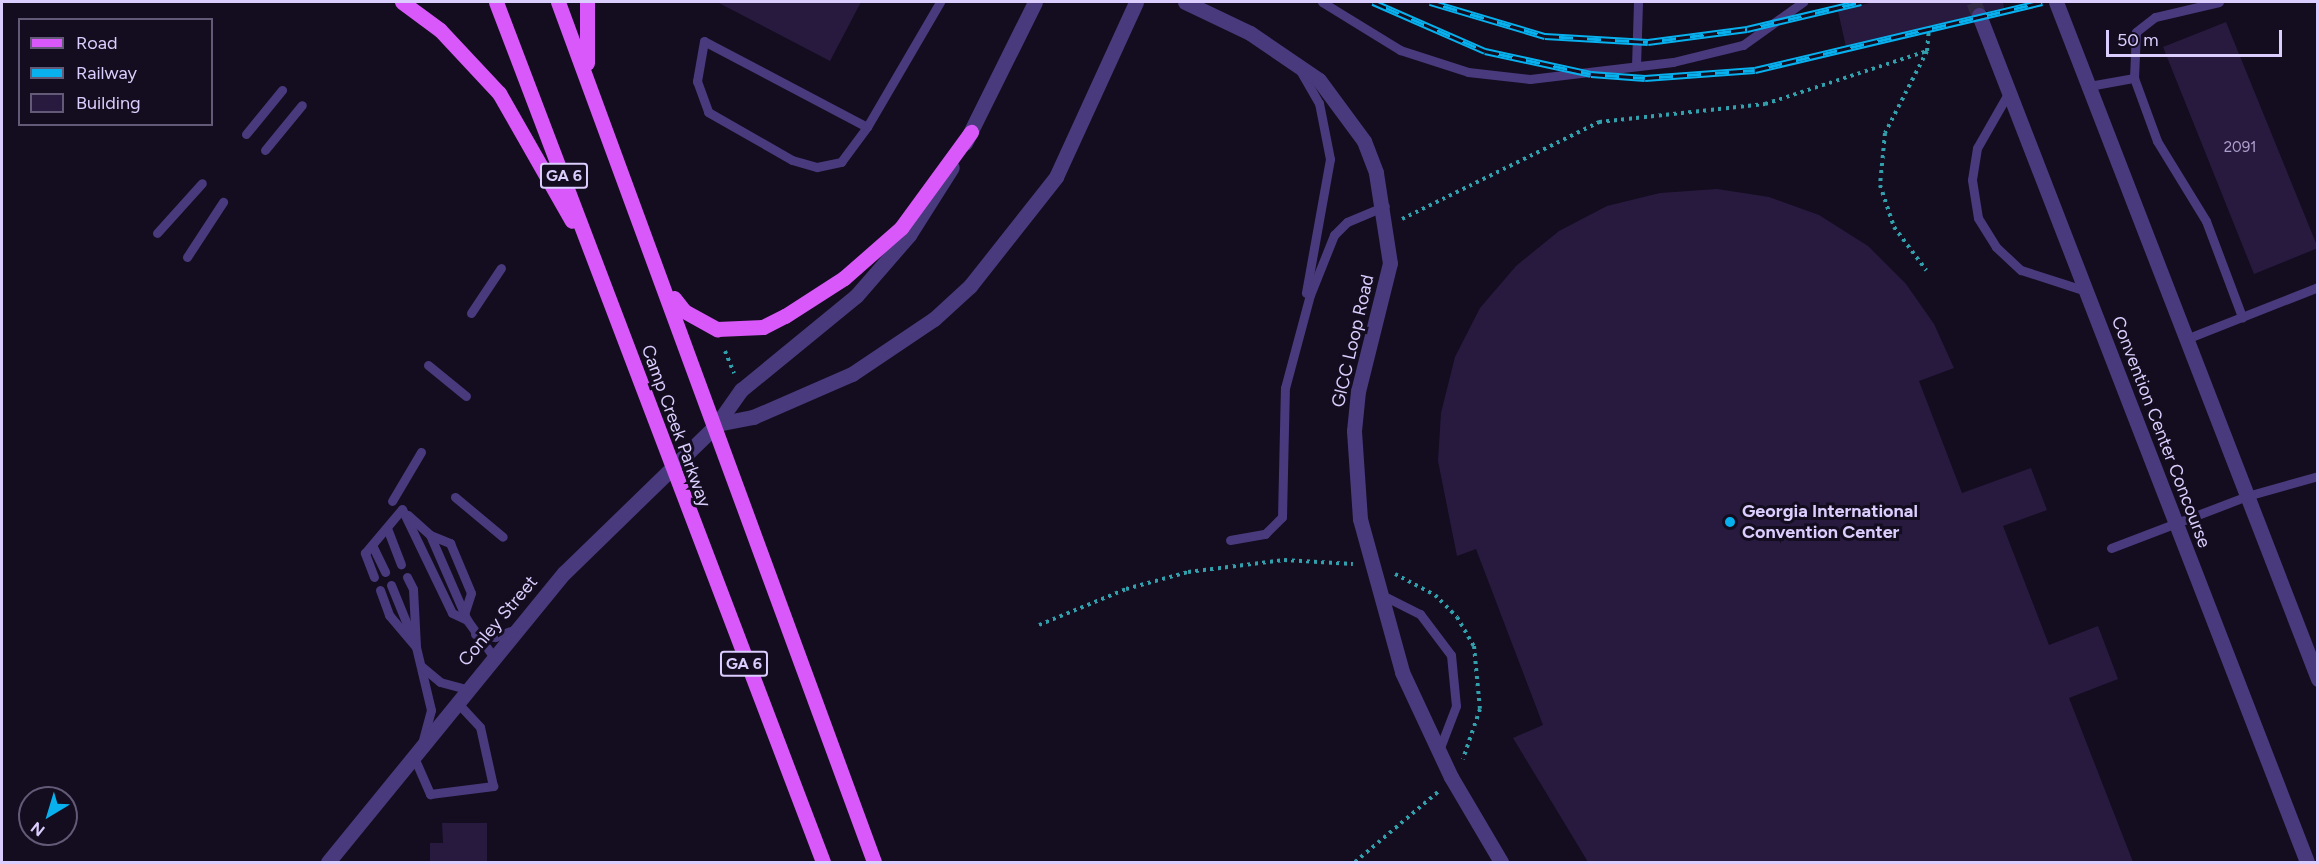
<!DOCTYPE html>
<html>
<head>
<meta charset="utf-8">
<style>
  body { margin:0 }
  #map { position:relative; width:2319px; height:864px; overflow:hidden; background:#130d1f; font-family:Figtree,sans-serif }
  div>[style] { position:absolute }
  .building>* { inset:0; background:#281a3f }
  .minor-tunnel>* { height:15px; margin-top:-7.5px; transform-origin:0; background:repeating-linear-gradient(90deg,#312a40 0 15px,transparent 0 23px) }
  .path>* { height:4px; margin-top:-2px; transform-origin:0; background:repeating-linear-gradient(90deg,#329fac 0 3px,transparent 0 7.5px) }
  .service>* { height:9px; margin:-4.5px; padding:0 4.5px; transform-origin:4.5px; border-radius:4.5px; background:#483a7c }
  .minor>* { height:15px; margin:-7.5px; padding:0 7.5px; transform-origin:7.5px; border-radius:7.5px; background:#483a7c }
  .primary>* { height:15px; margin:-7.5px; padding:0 7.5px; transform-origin:7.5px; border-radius:7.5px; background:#d858f9 }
  .rail>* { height:7px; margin-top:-3.5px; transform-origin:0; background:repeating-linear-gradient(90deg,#130d1f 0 14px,#08b0ee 0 28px); box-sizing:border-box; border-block:2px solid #08b0ee }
  .dots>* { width:16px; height:16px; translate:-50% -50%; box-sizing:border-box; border:3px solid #130d1f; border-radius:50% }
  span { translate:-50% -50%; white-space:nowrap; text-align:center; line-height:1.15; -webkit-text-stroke:6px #130d1f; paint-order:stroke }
  .number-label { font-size:15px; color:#aea0ce }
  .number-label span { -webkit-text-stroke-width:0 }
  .shield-label span { padding:2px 4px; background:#130d1f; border:2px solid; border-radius:4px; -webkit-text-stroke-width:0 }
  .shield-label { font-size:16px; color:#dbcdfd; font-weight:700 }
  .street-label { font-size:18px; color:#dbcdfd }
  .poi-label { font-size:18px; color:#dbcdfd; font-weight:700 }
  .left { translate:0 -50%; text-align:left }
  .frame { position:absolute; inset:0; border:3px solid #dbcdfd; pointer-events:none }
  .legend { position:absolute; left:18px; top:18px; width:195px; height:108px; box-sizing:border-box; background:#130d1f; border:2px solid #635a78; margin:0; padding:8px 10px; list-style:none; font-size:18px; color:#dbcdfd }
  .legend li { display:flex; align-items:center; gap:12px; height:30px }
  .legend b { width:30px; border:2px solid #635a78 }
  .north { position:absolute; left:18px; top:786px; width:60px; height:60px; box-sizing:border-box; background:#130d1f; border:2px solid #635a78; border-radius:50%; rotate:218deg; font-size:16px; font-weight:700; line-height:24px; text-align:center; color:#dbcdfd }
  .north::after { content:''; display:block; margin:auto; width:21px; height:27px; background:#08b0ee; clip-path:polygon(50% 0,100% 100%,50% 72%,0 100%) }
  .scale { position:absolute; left:2106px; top:30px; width:176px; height:27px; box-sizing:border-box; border:3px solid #dbcdfd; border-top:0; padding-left:8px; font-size:18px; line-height:21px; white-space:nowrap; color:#dbcdfd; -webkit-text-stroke:4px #130d1f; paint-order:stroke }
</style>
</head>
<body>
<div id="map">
  <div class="building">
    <div style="clip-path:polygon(717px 2px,861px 2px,830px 61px)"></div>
    <div style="clip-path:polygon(1874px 2px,2003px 2px,2004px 8px,1988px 12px,1976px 6px,1970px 17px,1846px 47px,1838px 11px)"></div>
    <div style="clip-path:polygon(2226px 22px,2318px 248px,2254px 274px,2163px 47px)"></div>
    <div style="clip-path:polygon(1717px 189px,1769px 197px,1819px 215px,1868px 246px,1906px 284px,1934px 324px,1954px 368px,1919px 381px,1962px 493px,2031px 468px,2047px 510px,2003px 526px,2049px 645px,2098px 626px,2118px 679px,2069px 698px,2133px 862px,1588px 862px,1513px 738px,1543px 725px,1476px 549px,1457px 556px,1438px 461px,1441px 413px,1455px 357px,1480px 308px,1516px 266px,1559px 231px,1607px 206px,1660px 193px)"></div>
    <div style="clip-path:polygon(442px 823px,487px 823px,487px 862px,430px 861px,430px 843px,443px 843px)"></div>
  </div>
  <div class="minor-tunnel">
    <div style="left:1974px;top:2px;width:14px;rotate:69deg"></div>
  </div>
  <div class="path">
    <div style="left:1927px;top:51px;width:24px;rotate:-85deg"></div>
    <div style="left:1402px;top:219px;width:220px;rotate:-26.2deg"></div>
    <div style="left:1599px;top:122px;width:167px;rotate:-6.2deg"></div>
    <div style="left:1765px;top:104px;width:170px;rotate:-18.1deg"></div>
    <div style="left:1927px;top:51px;width:92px;rotate:117.1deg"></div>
    <div style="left:1885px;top:133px;width:52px;rotate:95.5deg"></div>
    <div style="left:1880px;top:185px;width:44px;rotate:71.6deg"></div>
    <div style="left:1894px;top:227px;width:54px;rotate:53.3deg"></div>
    <div style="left:725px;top:351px;width:24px;rotate:68deg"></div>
    <div style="left:1395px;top:574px;width:45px;rotate:27.7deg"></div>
    <div style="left:1435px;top:595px;width:31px;rotate:45deg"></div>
    <div style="left:1457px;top:617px;width:34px;rotate:60deg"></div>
    <div style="left:1474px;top:646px;width:63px;rotate:84.6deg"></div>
    <div style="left:1480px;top:709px;width:53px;rotate:108.8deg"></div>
    <div style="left:1039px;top:625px;width:94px;rotate:-22.5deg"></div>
    <div style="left:1126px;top:589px;width:64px;rotate:-15.3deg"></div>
    <div style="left:1188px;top:572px;width:97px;rotate:-7.1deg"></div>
    <div style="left:1284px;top:560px;width:69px;rotate:3.3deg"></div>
    <div style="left:1355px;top:862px;width:110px;rotate:-40.2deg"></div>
  </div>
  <div class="service">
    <div style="left:1322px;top:2px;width:92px;rotate:31.6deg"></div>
    <div style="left:1400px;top:50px;width:71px;rotate:17.9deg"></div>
    <div style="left:1468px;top:72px;width:62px;rotate:6.4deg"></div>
    <div style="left:1530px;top:79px;width:144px;rotate:-6.8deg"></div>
    <div style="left:1673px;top:62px;width:72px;rotate:-13.7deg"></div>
    <div style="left:1743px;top:45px;width:74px;rotate:-35.6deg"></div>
    <div style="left:2219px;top:2px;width:66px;rotate:166.8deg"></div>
    <div style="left:2155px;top:17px;width:24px;rotate:142deg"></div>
    <div style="left:2136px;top:32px;width:46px;rotate:92.5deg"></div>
    <div style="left:2134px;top:78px;width:67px;rotate:69.9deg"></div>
    <div style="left:2157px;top:141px;width:94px;rotate:58.5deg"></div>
    <div style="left:2206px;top:221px;width:103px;rotate:69.4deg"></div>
    <div style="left:1636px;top:66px;width:64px;rotate:-88.2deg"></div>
    <div style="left:1301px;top:72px;width:36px;rotate:60deg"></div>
    <div style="left:1319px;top:103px;width:57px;rotate:78.9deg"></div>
    <div style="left:1330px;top:159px;width:136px;rotate:100.2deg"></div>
    <div style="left:2089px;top:86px;width:46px;rotate:-10.1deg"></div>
    <div style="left:2009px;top:92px;width:64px;rotate:119.7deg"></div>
    <div style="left:1977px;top:148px;width:32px;rotate:99deg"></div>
    <div style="left:1972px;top:180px;width:38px;rotate:81deg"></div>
    <div style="left:1978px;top:218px;width:34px;rotate:58deg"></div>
    <div style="left:1996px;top:247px;width:34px;rotate:43deg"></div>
    <div style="left:2021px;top:270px;width:68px;rotate:17.9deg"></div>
    <div style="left:867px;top:127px;width:184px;rotate:-152.2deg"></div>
    <div style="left:704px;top:41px;width:41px;rotate:99.9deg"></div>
    <div style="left:697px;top:81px;width:33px;rotate:70deg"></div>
    <div style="left:708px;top:112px;width:97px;rotate:29.7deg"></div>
    <div style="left:792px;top:160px;width:26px;rotate:16deg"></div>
    <div style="left:817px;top:167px;width:25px;rotate:-12deg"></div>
    <div style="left:841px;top:162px;width:44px;rotate:-53.4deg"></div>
    <div style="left:867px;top:127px;width:145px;rotate:-59.7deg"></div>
    <div style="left:246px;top:134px;width:57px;rotate:-50.7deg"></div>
    <div style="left:265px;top:150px;width:58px;rotate:-50.6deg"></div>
    <div style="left:157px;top:233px;width:67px;rotate:-48deg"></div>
    <div style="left:187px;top:257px;width:66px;rotate:-56.8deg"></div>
    <div style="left:471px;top:313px;width:54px;rotate:-56.3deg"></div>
    <div style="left:2186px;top:339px;width:142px;rotate:-21.5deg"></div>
    <div style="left:428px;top:365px;width:49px;rotate:39.2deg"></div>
    <div style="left:455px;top:497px;width:62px;rotate:39.8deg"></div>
    <div style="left:392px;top:501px;width:57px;rotate:-59.4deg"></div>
    <div style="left:402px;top:509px;width:115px;rotate:64.3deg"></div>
    <div style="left:452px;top:613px;width:17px;rotate:25deg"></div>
    <div style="left:467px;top:620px;width:44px;rotate:54.2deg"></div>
    <div style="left:408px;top:515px;width:30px;rotate:42deg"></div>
    <div style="left:430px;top:535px;width:93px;rotate:66.5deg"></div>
    <div style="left:387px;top:528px;width:39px;rotate:69deg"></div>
    <div style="left:430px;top:535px;width:22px;rotate:22deg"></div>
    <div style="left:450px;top:543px;width:54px;rotate:67.2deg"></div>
    <div style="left:471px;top:593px;width:20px;rotate:108deg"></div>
    <div style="left:1230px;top:540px;width:36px;rotate:-10deg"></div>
    <div style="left:1265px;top:534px;width:24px;rotate:-45deg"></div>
    <div style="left:1282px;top:517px;width:129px;rotate:-88.7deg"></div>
    <div style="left:1285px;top:388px;width:96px;rotate:-75deg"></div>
    <div style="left:1310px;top:295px;width:65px;rotate:-68.2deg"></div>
    <div style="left:1334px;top:235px;width:18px;rotate:-45deg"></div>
    <div style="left:1347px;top:222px;width:41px;rotate:-22.8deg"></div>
    <div style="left:372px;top:545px;width:30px;rotate:64deg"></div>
    <div style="left:2111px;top:548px;width:146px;rotate:-20.9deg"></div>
    <div style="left:2247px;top:496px;width:74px;rotate:-15.7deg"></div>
    <div style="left:374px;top:577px;width:26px;rotate:-111deg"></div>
    <div style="left:365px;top:553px;width:57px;rotate:-49.9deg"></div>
    <div style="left:407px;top:577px;width:13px;rotate:63deg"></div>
    <div style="left:413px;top:589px;width:58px;rotate:87deg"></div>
    <div style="left:391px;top:585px;width:58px;rotate:67.8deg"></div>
    <div style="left:380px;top:590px;width:27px;rotate:70deg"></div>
    <div style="left:389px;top:615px;width:42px;rotate:49.8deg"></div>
    <div style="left:416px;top:647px;width:65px;rotate:76.6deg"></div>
    <div style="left:431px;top:710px;width:31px;rotate:105deg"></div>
    <div style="left:1380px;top:594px;width:45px;rotate:26.6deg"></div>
    <div style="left:1420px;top:614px;width:51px;rotate:52.9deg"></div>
    <div style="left:1451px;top:655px;width:51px;rotate:84.4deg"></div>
    <div style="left:1456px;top:706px;width:50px;rotate:111deg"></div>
    <div style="left:475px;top:634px;width:20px;rotate:9deg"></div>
    <div style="left:495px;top:637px;width:22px;rotate:-21deg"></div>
    <div style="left:421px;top:666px;width:25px;rotate:40deg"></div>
    <div style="left:440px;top:682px;width:27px;rotate:15deg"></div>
    <div style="left:413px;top:755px;width:43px;rotate:66.4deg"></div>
    <div style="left:430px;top:794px;width:64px;rotate:-7.2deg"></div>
    <div style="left:493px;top:786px;width:60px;rotate:-102.4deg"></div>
    <div style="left:480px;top:727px;width:35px;rotate:-133deg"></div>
  </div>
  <div class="minor">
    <div style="left:1185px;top:2px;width:72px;rotate:25.5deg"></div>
    <div style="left:1250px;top:33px;width:83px;rotate:34.3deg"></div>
    <div style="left:1319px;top:80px;width:76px;rotate:53.6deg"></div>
    <div style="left:1364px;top:141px;width:34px;rotate:69deg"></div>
    <div style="left:1376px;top:173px;width:91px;rotate:81.2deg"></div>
    <div style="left:1390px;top:263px;width:132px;rotate:104deg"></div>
    <div style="left:1358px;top:391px;width:40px;rotate:95.7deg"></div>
    <div style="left:1354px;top:431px;width:88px;rotate:86.1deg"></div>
    <div style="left:1360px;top:519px;width:159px;rotate:74.6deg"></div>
    <div style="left:1402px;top:672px;width:116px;rotate:65deg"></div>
    <div style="left:1451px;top:777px;width:99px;rotate:59.5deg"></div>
    <div style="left:2056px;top:2px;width:726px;rotate:68.84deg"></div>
    <div style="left:1979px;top:15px;width:908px;rotate:68.83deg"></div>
    <div style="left:965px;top:143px;width:157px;rotate:-63.6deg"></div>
    <div style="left:717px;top:424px;width:37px;rotate:-11deg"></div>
    <div style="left:753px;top:417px;width:108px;rotate:-23.5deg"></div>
    <div style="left:852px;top:374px;width:99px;rotate:-33.9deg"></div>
    <div style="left:934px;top:319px;width:49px;rotate:-42.5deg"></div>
    <div style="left:970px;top:286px;width:139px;rotate:-51.7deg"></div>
    <div style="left:1056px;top:177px;width:192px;rotate:-65.4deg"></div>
    <div style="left:328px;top:862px;width:373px;rotate:-50.8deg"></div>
    <div style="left:564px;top:573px;width:214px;rotate:-44.2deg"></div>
    <div style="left:717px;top:424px;width:42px;rotate:-54.8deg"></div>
    <div style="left:741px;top:390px;width:149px;rotate:-39.3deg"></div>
    <div style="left:856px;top:296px;width:81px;rotate:-49deg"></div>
    <div style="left:909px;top:235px;width:80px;rotate:-57.7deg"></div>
  </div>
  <div class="primary">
    <div style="left:402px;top:2px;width:47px;rotate:36.4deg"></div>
    <div style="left:440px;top:30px;width:86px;rotate:46.9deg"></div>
    <div style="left:499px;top:93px;width:147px;rotate:60.3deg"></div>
    <div style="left:496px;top:2px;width:920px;rotate:69.18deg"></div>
    <div style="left:558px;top:2px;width:916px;rotate:69.82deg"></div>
    <div style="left:587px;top:63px;width:61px;rotate:-90deg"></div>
    <div style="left:674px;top:298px;width:16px;rotate:52deg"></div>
    <div style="left:684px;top:311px;width:38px;rotate:29deg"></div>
    <div style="left:717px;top:329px;width:46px;rotate:-2.5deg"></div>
    <div style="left:763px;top:327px;width:25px;rotate:-27deg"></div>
    <div style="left:785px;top:316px;width:70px;rotate:-32.8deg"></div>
    <div style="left:844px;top:278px;width:76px;rotate:-41.3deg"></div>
    <div style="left:901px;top:228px;width:119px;rotate:-53.9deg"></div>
  </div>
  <div class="rail">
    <div style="left:1373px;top:2px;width:122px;rotate:23.6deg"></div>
    <div style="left:1485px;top:51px;width:108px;rotate:12.2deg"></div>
    <div style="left:1591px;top:74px;width:54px;rotate:4.2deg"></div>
    <div style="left:1645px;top:78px;width:110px;rotate:-4.2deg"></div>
    <div style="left:1755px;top:70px;width:295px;rotate:-13.3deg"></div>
    <div style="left:1430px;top:2px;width:120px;rotate:16.5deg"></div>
    <div style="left:1545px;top:36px;width:103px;rotate:3.3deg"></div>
    <div style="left:1648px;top:42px;width:100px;rotate:-7.5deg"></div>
    <div style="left:1747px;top:29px;width:117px;rotate:-13.3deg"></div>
  </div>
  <div class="dots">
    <div style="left:1730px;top:522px;background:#08b0ee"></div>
  </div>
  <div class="number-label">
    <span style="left:2240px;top:148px">2091</span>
  </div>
  <div class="shield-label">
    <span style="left:564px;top:176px">GA 6</span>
    <span style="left:744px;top:664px">GA 6</span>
  </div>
  <div class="street-label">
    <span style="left:1353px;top:341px;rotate:-77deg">GICC Loop Road</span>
    <span style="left:676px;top:426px;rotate:70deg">Camp Creek Parkway</span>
    <span style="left:2161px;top:432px;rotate:69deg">Convention Center Concourse</span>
    <span style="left:498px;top:621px;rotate:-50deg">Conley Street</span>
  </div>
  <div class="poi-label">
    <span class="left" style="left:1742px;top:522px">Georgia International<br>Convention Center</span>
  </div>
  <div class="frame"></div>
  <ul class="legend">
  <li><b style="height:8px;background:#d858f9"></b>Road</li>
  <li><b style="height:8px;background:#08b0ee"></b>Railway</li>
  <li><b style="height:16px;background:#281a3f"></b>Building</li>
  </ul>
  <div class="north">N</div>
  <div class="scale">50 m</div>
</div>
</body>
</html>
